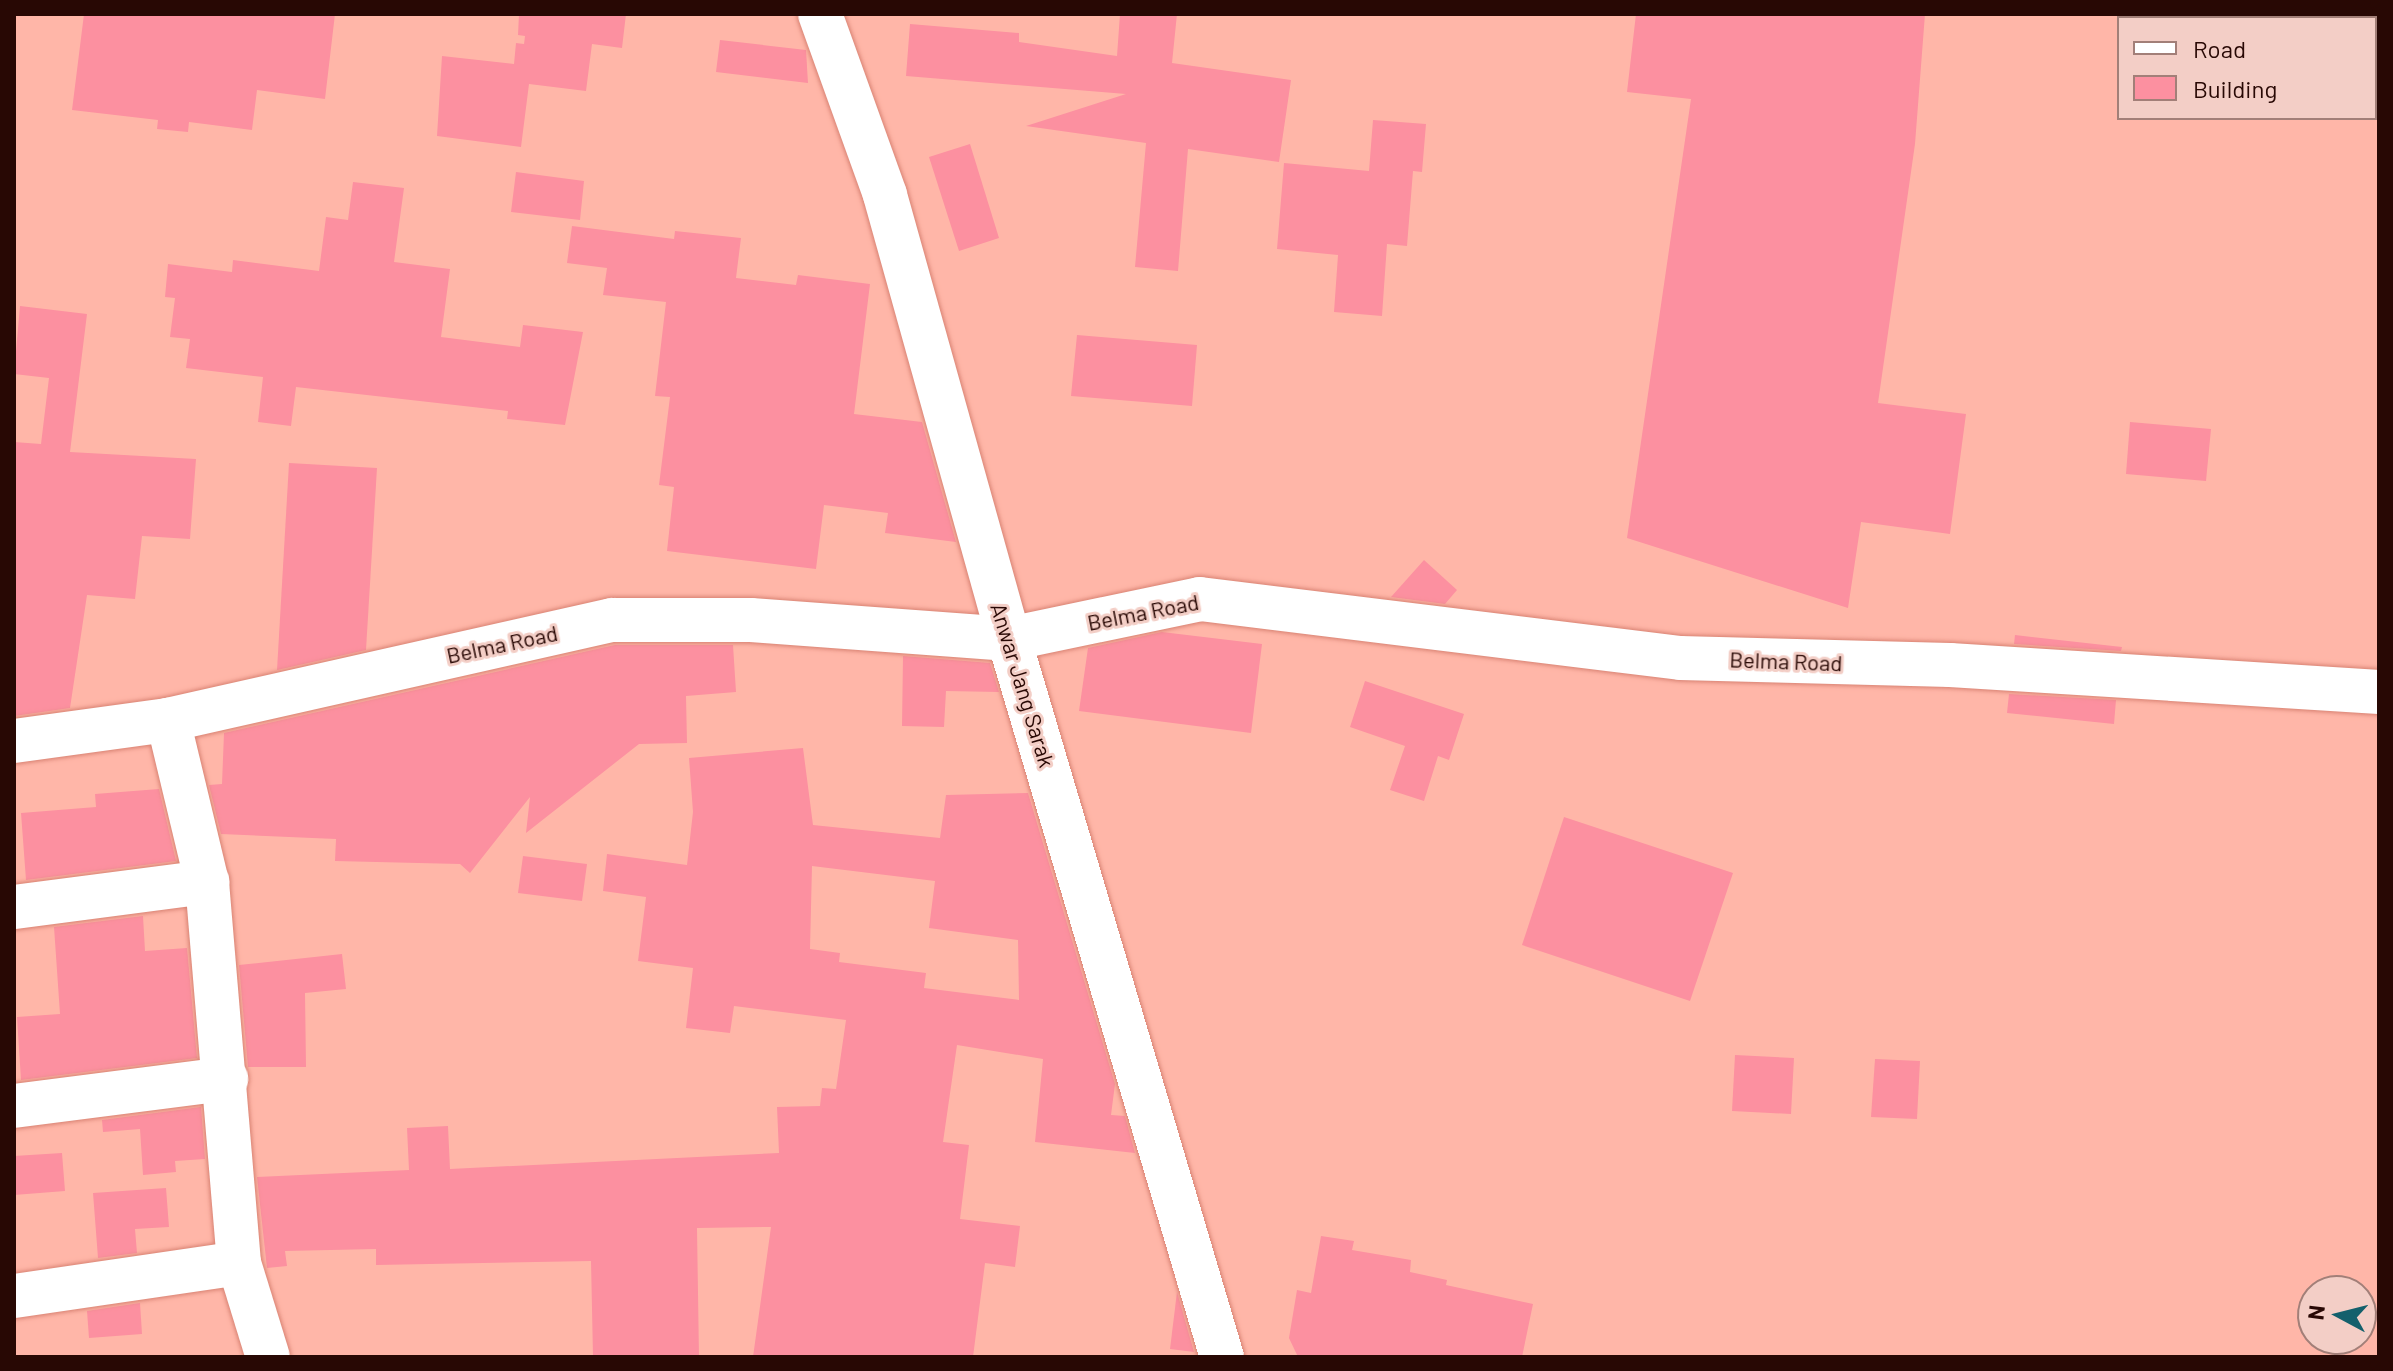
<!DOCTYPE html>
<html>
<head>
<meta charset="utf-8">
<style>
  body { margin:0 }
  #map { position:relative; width:2393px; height:1371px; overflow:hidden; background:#ffb6a8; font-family:Barlow,sans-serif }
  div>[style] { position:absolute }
  .building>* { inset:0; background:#fc90a0 }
  .roads { filter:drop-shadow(0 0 2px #d98373) drop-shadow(0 0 2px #d98373) }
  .minor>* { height:44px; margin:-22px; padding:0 22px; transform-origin:22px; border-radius:22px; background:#fff }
  .major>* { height:44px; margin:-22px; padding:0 22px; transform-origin:22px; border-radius:22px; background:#fff }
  span { translate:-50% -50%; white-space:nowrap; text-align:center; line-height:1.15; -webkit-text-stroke:6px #f3cec6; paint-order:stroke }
  .street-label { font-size:22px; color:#280804 }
  .frame { position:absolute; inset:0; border:16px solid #280804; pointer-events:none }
  .legend { position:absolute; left:2117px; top:16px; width:260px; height:104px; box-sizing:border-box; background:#f3cec6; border:2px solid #a27f78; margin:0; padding:10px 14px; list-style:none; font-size:24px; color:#280804 }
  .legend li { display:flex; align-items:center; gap:16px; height:40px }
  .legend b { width:40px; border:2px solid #a27f78 }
  .north { position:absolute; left:2297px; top:1275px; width:80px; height:80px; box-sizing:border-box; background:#f3cec6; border:2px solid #a27f78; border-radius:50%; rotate:277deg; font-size:22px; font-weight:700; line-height:32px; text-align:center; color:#280804 }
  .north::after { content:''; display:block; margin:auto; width:28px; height:36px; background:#14606c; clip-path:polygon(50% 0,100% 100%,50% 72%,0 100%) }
</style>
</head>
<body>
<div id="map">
  <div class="building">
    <div style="clip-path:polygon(84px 14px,335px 14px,325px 99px,257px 90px,252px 130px,189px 122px,188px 132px,157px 129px,158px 120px,72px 110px)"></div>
    <div style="clip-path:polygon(519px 14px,626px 14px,622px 48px,592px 44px,586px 91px,529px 84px,521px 147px,437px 136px,442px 56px,514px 64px,516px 43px,524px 44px,525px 36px,518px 35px)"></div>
    <div style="clip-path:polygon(1120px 14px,1177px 14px,1172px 63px,1291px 80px,1279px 162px,1188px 149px,1178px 271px,1135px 267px,1146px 143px,1026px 126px,1126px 94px,906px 76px,910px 24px,1019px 33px,1019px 42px,1117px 56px)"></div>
    <div style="clip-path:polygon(1636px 14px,1925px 14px,1915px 144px,1878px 403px,1966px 414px,1950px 534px,1861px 522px,1848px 608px,1627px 538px,1691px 99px,1627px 92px)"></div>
    <div style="clip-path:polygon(720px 40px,806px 50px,808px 83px,716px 72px)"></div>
    <div style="clip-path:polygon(1373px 120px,1426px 124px,1422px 172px,1413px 171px,1407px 246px,1387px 244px,1382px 316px,1334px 312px,1338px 255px,1277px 249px,1284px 163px,1369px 171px)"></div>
    <div style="clip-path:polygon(970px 144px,999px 238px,959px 251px,929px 157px)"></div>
    <div style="clip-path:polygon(516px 172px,584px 181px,580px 220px,511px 212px)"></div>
    <div style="clip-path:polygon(353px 182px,404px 188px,394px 262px,450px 269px,441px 337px,520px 347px,523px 325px,583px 332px,565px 425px,507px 419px,508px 411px,296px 387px,291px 426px,258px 422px,263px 377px,186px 368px,190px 339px,170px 337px,175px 298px,165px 297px,168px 264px,232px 272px,233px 260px,319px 271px,326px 217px,348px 220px)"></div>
    <div style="clip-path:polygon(572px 226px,674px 239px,675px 231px,741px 238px,736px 278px,796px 285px,798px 275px,870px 284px,854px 414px,922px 422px,956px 542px,885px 533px,888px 513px,824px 505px,816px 569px,667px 551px,674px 487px,659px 485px,670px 397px,655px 396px,666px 302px,603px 295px,607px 268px,567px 263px)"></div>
    <div style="clip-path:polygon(20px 306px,87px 314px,70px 452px,196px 459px,190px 539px,142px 536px,135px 599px,87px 595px,70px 708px,14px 716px,14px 442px,41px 444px,49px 378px,14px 374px)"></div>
    <div style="clip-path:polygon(1077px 335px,1197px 345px,1192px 406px,1071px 396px)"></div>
    <div style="clip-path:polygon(2130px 422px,2211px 429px,2206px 481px,2126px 474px)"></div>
    <div style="clip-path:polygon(289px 463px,377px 468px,366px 650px,277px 670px)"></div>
    <div style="clip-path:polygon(1424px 560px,1457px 590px,1445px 604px,1391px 597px)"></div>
    <div style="clip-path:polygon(1162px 632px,1262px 644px,1251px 733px,1079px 711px,1088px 648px)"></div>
    <div style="clip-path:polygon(2015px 635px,2122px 647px,2121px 651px,2014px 644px)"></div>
    <div style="clip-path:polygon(615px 645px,733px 645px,736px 692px,686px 696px,687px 743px,639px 744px,526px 833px,530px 797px,470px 873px,460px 864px,335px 861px,336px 839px,221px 834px,209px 785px,222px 784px,224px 733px)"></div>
    <div style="clip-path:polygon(903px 656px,990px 663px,999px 692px,946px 691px,944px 727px,902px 726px)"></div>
    <div style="clip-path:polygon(1365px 681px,1464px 714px,1449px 760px,1438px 756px,1424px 801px,1390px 790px,1405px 746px,1350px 727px)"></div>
    <div style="clip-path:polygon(2009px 694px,2116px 700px,2114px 724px,2007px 713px)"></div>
    <div style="clip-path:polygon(evenodd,803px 748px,813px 825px,940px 838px,946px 795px,1028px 793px,1115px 1084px,1111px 1115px,1125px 1116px,1135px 1153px,1035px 1142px,1043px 1059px,957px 1045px,943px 1142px,969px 1145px,960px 1219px,1020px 1226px,1015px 1267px,985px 1263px,973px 1357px,753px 1357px,771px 1227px,697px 1228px,699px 1357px,593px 1357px,591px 1261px,376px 1265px,376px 1249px,285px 1251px,287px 1266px,267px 1268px,257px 1177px,409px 1170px,407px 1128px,448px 1126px,450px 1169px,779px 1153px,777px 1107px,820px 1106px,822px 1088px,836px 1089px,846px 1020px,734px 1006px,730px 1033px,686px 1028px,693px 968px,638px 961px,646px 897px,603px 891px,607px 854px,687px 865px,693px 812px,689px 758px,803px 748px,812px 866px,935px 881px,929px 928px,1018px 940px,1019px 1000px,924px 988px,926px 973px,839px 962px,840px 953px,810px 949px,812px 866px)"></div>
    <div style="clip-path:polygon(159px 789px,176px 861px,26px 880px,21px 813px,96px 807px,95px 794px)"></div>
    <div style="clip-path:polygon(1564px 817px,1733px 873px,1690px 1001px,1522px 945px)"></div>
    <div style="clip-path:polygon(523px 856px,587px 864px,582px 901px,518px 893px)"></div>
    <div style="clip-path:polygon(143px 916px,145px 951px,187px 948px,197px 1058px,21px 1080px,17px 1017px,60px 1014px,54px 927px)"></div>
    <div style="clip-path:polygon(342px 954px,346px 989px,305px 993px,306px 1067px,248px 1067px,239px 965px)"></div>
    <div style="clip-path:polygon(1735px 1055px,1794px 1058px,1791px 1114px,1732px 1111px)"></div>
    <div style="clip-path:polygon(1875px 1059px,1920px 1061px,1917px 1119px,1871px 1117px)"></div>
    <div style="clip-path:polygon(201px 1107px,205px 1159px,175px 1161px,176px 1172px,143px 1175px,140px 1129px,103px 1132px,102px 1120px)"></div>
    <div style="clip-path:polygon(62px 1153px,65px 1191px,14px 1195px,14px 1156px)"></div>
    <div style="clip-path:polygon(166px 1188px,169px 1227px,135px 1229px,137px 1253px,98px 1258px,93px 1193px)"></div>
    <div style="clip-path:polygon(1321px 1236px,1354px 1241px,1352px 1250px,1411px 1260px,1410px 1272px,1447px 1280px,1446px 1285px,1533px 1304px,1522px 1357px,1298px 1357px,1289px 1338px,1297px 1290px,1311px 1293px)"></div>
    <div style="clip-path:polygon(1177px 1292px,1194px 1352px,1170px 1349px)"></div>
    <div style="clip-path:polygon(140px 1303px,142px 1334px,89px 1338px,87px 1311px)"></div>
  </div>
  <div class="roads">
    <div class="minor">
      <div style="left:168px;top:720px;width:167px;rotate:76.5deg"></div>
      <div style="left:207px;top:882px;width:382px;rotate:85.2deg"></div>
      <div style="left:239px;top:1263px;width:98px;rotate:72.9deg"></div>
      <div style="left:14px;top:741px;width:155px;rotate:-7.8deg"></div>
      <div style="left:168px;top:720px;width:455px;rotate:-12.7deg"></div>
      <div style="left:612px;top:620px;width:139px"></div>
      <div style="left:751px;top:620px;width:259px;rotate:4.2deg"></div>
      <div style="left:1009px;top:639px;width:195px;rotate:-11.8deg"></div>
      <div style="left:1200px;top:599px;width:484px;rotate:7deg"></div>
      <div style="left:1680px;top:658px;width:270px;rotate:1.5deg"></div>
      <div style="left:1950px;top:665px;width:430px;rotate:3.6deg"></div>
      <div style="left:14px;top:907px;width:195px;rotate:-7.4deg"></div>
      <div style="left:14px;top:1106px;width:214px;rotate:-7.3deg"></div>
      <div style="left:14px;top:1296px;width:227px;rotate:-8.3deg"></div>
    </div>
    <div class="major">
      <div style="left:820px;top:14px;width:192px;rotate:70.2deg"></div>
      <div style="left:885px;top:195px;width:461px;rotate:74.4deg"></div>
      <div style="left:1009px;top:639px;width:749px;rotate:73.48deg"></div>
    </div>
  </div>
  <div class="street-label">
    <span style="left:1143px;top:612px;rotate:-11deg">Belma Road</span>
    <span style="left:502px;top:644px;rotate:-12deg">Belma Road</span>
    <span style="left:1786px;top:661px;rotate:2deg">Belma Road</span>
    <span style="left:1023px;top:685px;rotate:73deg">Anwar Jang Sarak</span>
  </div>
  <div class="frame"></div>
  <ul class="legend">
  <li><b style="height:10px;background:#fff"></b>Road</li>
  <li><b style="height:22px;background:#fc90a0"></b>Building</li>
  </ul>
  <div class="north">N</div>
</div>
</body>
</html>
